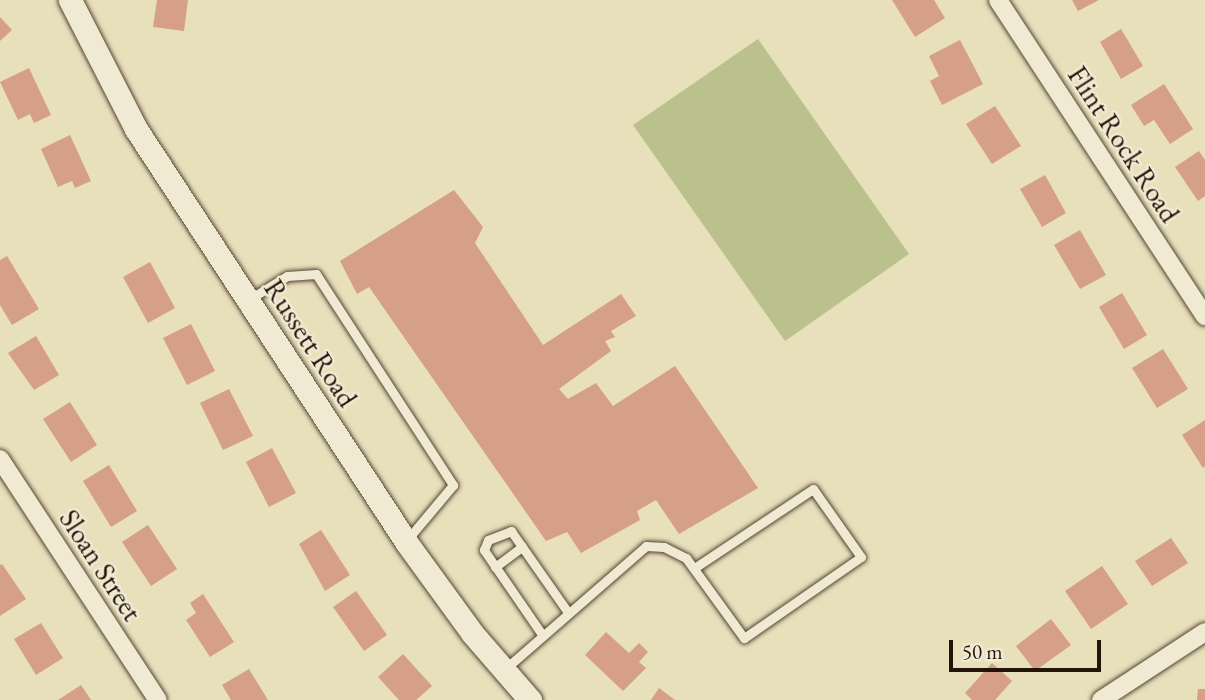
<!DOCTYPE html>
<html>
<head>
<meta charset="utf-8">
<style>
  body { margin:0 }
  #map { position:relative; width:1205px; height:700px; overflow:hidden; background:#e8dfbb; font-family:"EB Garamond",serif }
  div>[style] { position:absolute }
  .green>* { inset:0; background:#bac18d }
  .building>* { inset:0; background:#d69f88 }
  .roads { filter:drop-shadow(0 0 2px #544636) drop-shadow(0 0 2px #544636) }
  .service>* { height:9px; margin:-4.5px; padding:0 4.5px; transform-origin:4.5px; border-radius:4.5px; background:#f0ead3 }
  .minor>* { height:18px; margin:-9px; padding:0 9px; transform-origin:9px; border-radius:9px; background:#f0ead3 }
  .tertiary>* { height:23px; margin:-11.5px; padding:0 11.5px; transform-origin:11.5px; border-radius:11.5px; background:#f0ead3 }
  span { translate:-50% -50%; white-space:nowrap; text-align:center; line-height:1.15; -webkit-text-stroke:5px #f0ead3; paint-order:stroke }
  .street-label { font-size:28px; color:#231309 }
  .scale { position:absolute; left:949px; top:640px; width:152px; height:32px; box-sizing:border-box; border:4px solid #231309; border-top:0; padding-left:9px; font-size:21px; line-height:24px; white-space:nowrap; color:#231309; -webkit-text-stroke:5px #f0ead3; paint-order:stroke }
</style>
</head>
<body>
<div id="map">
  <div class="green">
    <div style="clip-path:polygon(758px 39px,909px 254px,785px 341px,633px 125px)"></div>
  </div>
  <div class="building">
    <div style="clip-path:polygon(157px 0,188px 0,184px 31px,153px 27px)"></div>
    <div style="clip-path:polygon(892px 0,934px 0,945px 18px,915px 37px)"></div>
    <div style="clip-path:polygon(1072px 0,1099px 0,1078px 11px)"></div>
    <div style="clip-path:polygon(0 17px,12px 30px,0 41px)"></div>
    <div style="clip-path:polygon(1121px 29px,1143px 66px,1121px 79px,1100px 42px)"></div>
    <div style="clip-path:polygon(960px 40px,983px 84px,942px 105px,930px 81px,939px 76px,929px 56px)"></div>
    <div style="clip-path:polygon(29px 68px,51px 115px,34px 123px,30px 114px,18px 120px,0 82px)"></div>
    <div style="clip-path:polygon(1164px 84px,1193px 129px,1170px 144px,1154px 120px,1144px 126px,1131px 105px)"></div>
    <div style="clip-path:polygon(995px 106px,1021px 146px,992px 164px,966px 124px)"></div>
    <div style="clip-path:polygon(70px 135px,91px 181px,75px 188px,72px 181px,58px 187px,41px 149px)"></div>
    <div style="clip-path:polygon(1199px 151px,1205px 160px,1205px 196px,1198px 201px,1175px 167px)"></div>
    <div style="clip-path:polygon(1045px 175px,1066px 213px,1042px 227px,1020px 189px)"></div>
    <div style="clip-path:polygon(454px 190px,483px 227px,475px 243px,543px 345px,621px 294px,636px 316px,611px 331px,615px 337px,605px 341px,611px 351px,559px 389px,568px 399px,596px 383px,613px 406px,675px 366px,758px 488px,679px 534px,656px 500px,637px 511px,640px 520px,581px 553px,567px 532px,546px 541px,369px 287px,357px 294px,340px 261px)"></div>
    <div style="clip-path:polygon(1080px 230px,1106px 275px,1080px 289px,1054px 245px)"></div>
    <div style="clip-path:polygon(7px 256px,39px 309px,12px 325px,0 305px,0 260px)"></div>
    <div style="clip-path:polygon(150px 262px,175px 308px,148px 323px,123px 277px)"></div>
    <div style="clip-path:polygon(1122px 293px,1147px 335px,1124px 349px,1099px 307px)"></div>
    <div style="clip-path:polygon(191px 324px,215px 371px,187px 385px,163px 338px)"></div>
    <div style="clip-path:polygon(36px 336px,59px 375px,34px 390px,8px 353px)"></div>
    <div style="clip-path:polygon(1163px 349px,1188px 389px,1157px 408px,1132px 368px)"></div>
    <div style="clip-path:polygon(229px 389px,253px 436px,223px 450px,200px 403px)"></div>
    <div style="clip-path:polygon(70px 402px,97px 445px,71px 462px,43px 419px)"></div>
    <div style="clip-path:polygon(1205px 420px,1205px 466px,1203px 468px,1182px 435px)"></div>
    <div style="clip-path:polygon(272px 448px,296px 493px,269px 507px,246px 462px)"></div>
    <div style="clip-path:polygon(109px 465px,137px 511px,111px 527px,83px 481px)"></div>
    <div style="clip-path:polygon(148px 525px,177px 569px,151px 586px,122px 542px)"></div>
    <div style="clip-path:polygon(321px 530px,350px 575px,325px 591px,299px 544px)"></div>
    <div style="clip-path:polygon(1171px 538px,1188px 563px,1152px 586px,1135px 561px)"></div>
    <div style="clip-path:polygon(2px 564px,26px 599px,0 616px,0 565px)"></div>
    <div style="clip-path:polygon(1102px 566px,1128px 604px,1091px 629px,1065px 591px)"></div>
    <div style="clip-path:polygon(356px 591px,387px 635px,364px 651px,333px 607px)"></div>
    <div style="clip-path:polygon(203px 594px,234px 642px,210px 657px,186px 620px,196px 613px,190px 603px)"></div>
    <div style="clip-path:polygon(1051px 619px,1071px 645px,1035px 671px,1016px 646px)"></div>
    <div style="clip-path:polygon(41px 623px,63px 658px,36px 675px,14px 639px)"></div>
    <div style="clip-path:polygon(606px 632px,629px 653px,639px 643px,648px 652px,639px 662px,646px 668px,623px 691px,585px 655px)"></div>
    <div style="clip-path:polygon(403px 654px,432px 686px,416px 700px,399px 700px,378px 677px)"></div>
    <div style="clip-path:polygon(992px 663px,1012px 681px,995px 700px,972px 700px,965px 693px)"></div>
    <div style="clip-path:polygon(249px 669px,268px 700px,231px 700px,222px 685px)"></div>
    <div style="clip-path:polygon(81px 685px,91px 700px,58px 700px)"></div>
    <div style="clip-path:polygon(659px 688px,675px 700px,651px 700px)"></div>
    <div style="clip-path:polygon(1198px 689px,1205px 689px,1205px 700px,1197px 700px)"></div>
  </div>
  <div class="roads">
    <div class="service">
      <div style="left:248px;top:300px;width:46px;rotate:-31.6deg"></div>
      <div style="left:287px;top:276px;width:29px;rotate:-4deg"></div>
      <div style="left:316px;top:274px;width:252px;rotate:57deg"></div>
      <div style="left:453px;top:485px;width:72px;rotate:129.9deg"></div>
      <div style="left:495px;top:567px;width:34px;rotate:-37deg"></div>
      <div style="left:541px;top:633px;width:101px;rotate:-124.5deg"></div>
      <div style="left:484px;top:550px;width:11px;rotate:-68deg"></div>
      <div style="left:488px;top:540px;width:25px;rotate:-21deg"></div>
      <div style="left:511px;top:531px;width:98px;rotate:55deg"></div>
      <div style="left:505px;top:669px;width:187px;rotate:-41.1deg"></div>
      <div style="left:646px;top:546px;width:18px;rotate:3deg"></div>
      <div style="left:664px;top:547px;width:25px;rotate:27deg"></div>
      <div style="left:686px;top:558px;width:99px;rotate:54.1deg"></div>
      <div style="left:744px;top:638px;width:142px;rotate:-34.7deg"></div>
      <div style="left:861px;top:557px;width:83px;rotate:-125.2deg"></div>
      <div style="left:813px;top:489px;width:143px;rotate:146.4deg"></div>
    </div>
    <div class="minor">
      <div style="left:998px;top:0;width:378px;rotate:56.8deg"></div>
      <div style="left:0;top:459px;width:288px;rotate:56.8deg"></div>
      <div style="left:1101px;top:700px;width:124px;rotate:-33.2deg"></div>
    </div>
    <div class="tertiary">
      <div style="left:70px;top:0;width:145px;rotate:62.9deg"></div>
      <div style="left:136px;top:129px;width:493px;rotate:56.8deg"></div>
      <div style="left:406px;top:542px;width:112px;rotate:54deg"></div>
      <div style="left:472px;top:633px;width:89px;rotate:49.1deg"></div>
    </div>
  </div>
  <div class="street-label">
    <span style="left:1124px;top:144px;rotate:57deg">Flint Rock Road</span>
    <span style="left:311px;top:343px;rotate:57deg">Russett Road</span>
    <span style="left:101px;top:565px;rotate:57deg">Sloan Street</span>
  </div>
  <div class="scale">50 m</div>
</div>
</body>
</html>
